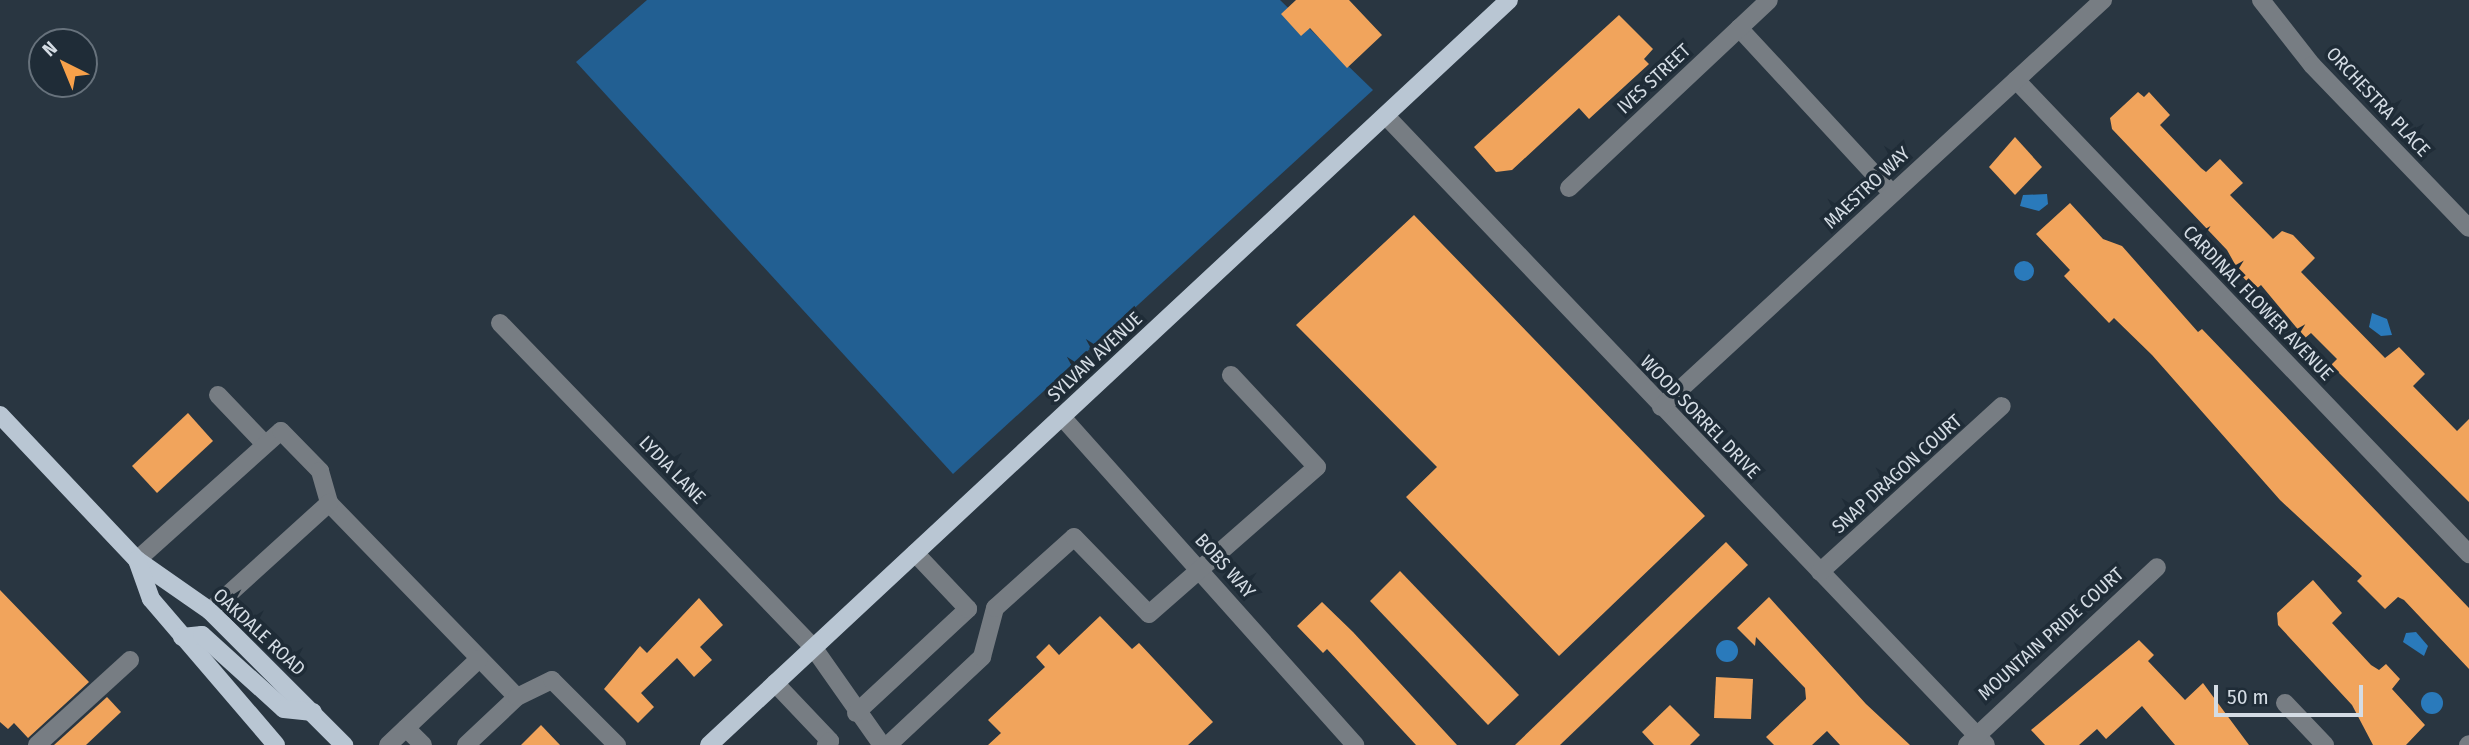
<!DOCTYPE html>
<html>
<head>
<meta charset="utf-8">
<style>
  body { margin:0 }
  #map { position:relative; width:2469px; height:745px; overflow:hidden; background:#293641; font-family:"Fira Sans Condensed",sans-serif }
  div>[style] { position:absolute }
  .green>* { inset:0; background:#225f92 }
  .water>* { inset:0; background:#2a7abb }
  .round { border-radius:50% }
  .building>* { inset:0; background:#f1a45c }
  .minor>* { height:18px; margin:-9px; padding:0 9px; transform-origin:9px; border-radius:9px; background:#777d83 }
  .major>* { height:18px; margin:-9px; padding:0 9px; transform-origin:9px; border-radius:9px; background:#b9c6d3 }
  span { translate:-50% -50%; white-space:nowrap; text-align:center; line-height:1.15; -webkit-text-stroke:7px #1f2c37; paint-order:stroke }
  .street-label { font-size:19px; color:#d4dce4 }
  .north { position:absolute; left:28px; top:28px; width:70px; height:70px; box-sizing:border-box; background:#1f2c37; border:2px solid #67727c; border-radius:50%; rotate:317deg; font-size:19px; font-weight:700; line-height:28px; text-align:center; color:#d4dce4 }
  .north::after { content:''; display:block; margin:auto; width:24px; height:32px; background:#f8a14a; clip-path:polygon(50% 0,100% 100%,50% 72%,0 100%) }
  .scale { position:absolute; left:2214px; top:685px; width:149px; height:32px; box-sizing:border-box; border:4px solid #d4dce4; border-top:0; padding-left:9px; font-size:21px; line-height:24px; white-space:nowrap; color:#d4dce4; -webkit-text-stroke:5px #1f2c37; paint-order:stroke }
</style>
</head>
<body>
<div id="map">
  <div class="green">
    <div style="clip-path:polygon(647px 0,1280px 0,1373px 90px,953px 474px,576px 62px)"></div>
  </div>
  <div class="water">
    <div style="clip-path:polygon(2047px 194px,2048px 204px,2039px 211px,2020px 206px,2023px 195px)"></div>
    <div class="round" style="left:2014px;top:261px;width:20px;height:20px"></div>
    <div style="clip-path:polygon(2372px 313px,2387px 319px,2392px 335px,2381px 336px,2369px 327px)"></div>
    <div style="clip-path:polygon(2416px 632px,2428px 646px,2424px 656px,2403px 642px,2406px 633px)"></div>
    <div class="round" style="left:1716px;top:640px;width:22px;height:22px"></div>
    <div class="round" style="left:2421px;top:692px;width:22px;height:22px"></div>
  </div>
  <div class="building">
    <div style="clip-path:polygon(1296px 0,1349px 0,1382px 35px,1347px 68px,1310px 28px,1301px 36px,1281px 14px)"></div>
    <div style="clip-path:polygon(1619px 15px,1653px 49px,1644px 59px,1649px 64px,1589px 119px,1579px 108px,1512px 170px,1496px 172px,1474px 147px)"></div>
    <div style="clip-path:polygon(2138px 92px,2144px 97px,2149px 92px,2170px 115px,2160px 125px,2201px 168px,2206px 172px,2220px 159px,2243px 183px,2230px 195px,2273px 239px,2282px 231px,2293px 235px,2315px 258px,2301px 272px,2385px 358px,2399px 347px,2425px 374px,2413px 386px,2457px 431px,2469px 419px,2469px 502px,2331px 365px,2337px 359px,2311px 333px,2305px 338px,2261px 285px,2255px 290px,2241px 275px,2227px 250px,2112px 129px,2110px 118px)"></div>
    <div style="clip-path:polygon(2015px 137px,2042px 167px,2015px 195px,1989px 167px)"></div>
    <div style="clip-path:polygon(2070px 203px,2103px 239px,2122px 246px,2198px 332px,2202px 329px,2469px 608px,2469px 669px,2404px 600px,2398px 597px,2385px 609px,2357px 581px,2362px 576px,2280px 500px,2152px 355px,2114px 318px,2109px 323px,2064px 276px,2070px 270px,2036px 234px)"></div>
    <div style="clip-path:polygon(1414px 215px,1705px 516px,1559px 656px,1406px 497px,1437px 467px,1296px 325px)"></div>
    <div style="clip-path:polygon(188px 413px,213px 441px,157px 493px,132px 466px)"></div>
    <div style="clip-path:polygon(1726px 542px,1748px 565px,1560px 745px,1515px 745px)"></div>
    <div style="clip-path:polygon(1400px 571px,1519px 695px,1488px 725px,1370px 601px)"></div>
    <div style="clip-path:polygon(2313px 580px,2342px 613px,2332px 623px,2371px 665px,2379px 670px,2386px 664px,2400px 679px,2392px 689px,2425px 725px,2406px 745px,2373px 745px,2352px 705px,2278px 625px,2277px 613px)"></div>
    <div style="clip-path:polygon(0 590px,89px 682px,28px 738px,14px 723px,8px 729px,0 722px)"></div>
    <div style="clip-path:polygon(1769px 597px,1866px 704px,1910px 745px,1840px 745px,1827px 731px,1812px 745px,1774px 745px,1766px 737px,1806px 699px,1805px 688px,1756px 637px,1755px 646px,1737px 628px)"></div>
    <div style="clip-path:polygon(699px 598px,723px 625px,700px 647px,712px 660px,694px 677px,677px 658px,641px 693px,654px 707px,638px 723px,604px 689px,640px 646px,647px 653px)"></div>
    <div style="clip-path:polygon(1322px 602px,1353px 632px,1457px 745px,1416px 745px,1327px 649px,1323px 653px,1297px 626px)"></div>
    <div style="clip-path:polygon(1100px 616px,1132px 649px,1139px 643px,1213px 722px,1188px 745px,988px 745px,1001px 733px,988px 720px,1045px 667px,1036px 657px,1049px 644px,1059px 655px)"></div>
    <div style="clip-path:polygon(2139px 640px,2154px 655px,2148px 661px,2185px 700px,2203px 683px,2249px 745px,2175px 745px,2142px 706px,2106px 739px,2097px 729px,2079px 745px,2045px 745px,2031px 730px)"></div>
    <div style="clip-path:polygon(1716px 677px,1753px 679px,1751px 719px,1714px 718px)"></div>
    <div style="clip-path:polygon(107px 697px,121px 712px,86px 745px,54px 745px)"></div>
    <div style="clip-path:polygon(1670px 705px,1700px 735px,1690px 745px,1654px 745px,1642px 732px)"></div>
    <div style="clip-path:polygon(541px 725px,560px 745px,521px 745px)"></div>
  </div>
  <div class="minor">
    <div style="left:2261px;top:0;width:83px;rotate:51.9deg"></div>
    <div style="left:2312px;top:65px;width:226px;rotate:46.1deg"></div>
    <div style="left:1739px;top:28px;width:225px;rotate:47.2deg"></div>
    <div style="left:2016px;top:80px;width:656px;rotate:46.3deg"></div>
    <div style="left:1386px;top:116px;width:869px;rotate:46.35deg"></div>
    <div style="left:1569px;top:188px;width:274px;rotate:-43.2deg"></div>
    <div style="left:500px;top:323px;width:450px;rotate:46deg"></div>
    <div style="left:813px;top:647px;width:120px;rotate:54.9deg"></div>
    <div style="left:218px;top:395px;width:64px;rotate:46.3deg"></div>
    <div style="left:1661px;top:407px;width:601px;rotate:-42.64deg"></div>
    <div style="left:1062px;top:417px;width:440px;rotate:48.2deg"></div>
    <div style="left:137px;top:560px;width:193px;rotate:-41.9deg"></div>
    <div style="left:281px;top:431px;width:56px;rotate:45.7deg"></div>
    <div style="left:320px;top:471px;width:33px;rotate:74deg"></div>
    <div style="left:329px;top:503px;width:270px;rotate:45.9deg"></div>
    <div style="left:1820px;top:572px;width:246px;rotate:-42.4deg"></div>
    <div style="left:210px;top:611px;width:161px;rotate:-42.2deg"></div>
    <div style="left:775px;top:683px;width:80px;rotate:46.5deg"></div>
    <div style="left:830px;top:741px;width:6px;rotate:135deg"></div>
    <div style="left:2285px;top:703px;width:58px;rotate:46.4deg"></div>
    <div style="left:856px;top:713px;width:153px;rotate:-42.9deg"></div>
    <div style="left:968px;top:609px;width:77px;rotate:-133.4deg"></div>
    <div style="left:406px;top:728px;width:24px;rotate:45deg"></div>
    <div style="left:37px;top:745px;width:126px;rotate:-42.4deg"></div>
    <div style="left:388px;top:745px;width:125px;rotate:-43.4deg"></div>
    <div style="left:466px;top:745px;width:70px;rotate:-43.3deg"></div>
    <div style="left:517px;top:697px;width:39px;rotate:-26deg"></div>
    <div style="left:552px;top:680px;width:92px;rotate:45deg"></div>
    <div style="left:888px;top:745px;width:129px;rotate:-43.1deg"></div>
    <div style="left:982px;top:657px;width:51px;rotate:-75.1deg"></div>
    <div style="left:995px;top:608px;width:106px;rotate:-41.9deg"></div>
    <div style="left:1074px;top:537px;width:107px;rotate:45.8deg"></div>
    <div style="left:1149px;top:614px;width:223px;rotate:-41.2deg"></div>
    <div style="left:1317px;top:467px;width:126px;rotate:-133.1deg"></div>
    <div style="left:1967px;top:745px;width:260px;rotate:-43.1deg"></div>
    <div style="left:2468px;top:745px;width:1px;rotate:-45deg"></div>
  </div>
  <div class="major">
    <div style="left:0;top:415px;width:199px;rotate:46.6deg"></div>
    <div style="left:137px;top:560px;width:89px;rotate:34.9deg"></div>
    <div style="left:210px;top:611px;width:190px;rotate:45deg"></div>
    <div style="left:137px;top:560px;width:41px;rotate:70.3deg"></div>
    <div style="left:151px;top:599px;width:192px;rotate:49.4deg"></div>
    <div style="left:182px;top:637px;width:20px;rotate:-6deg"></div>
    <div style="left:202px;top:635px;width:110px;rotate:42.1deg"></div>
    <div style="left:284px;top:709px;width:29px;rotate:6deg"></div>
    <div style="left:709px;top:745px;width:1093px;rotate:-42.96deg"></div>
  </div>
  <div class="street-label">
    <span style="left:1654px;top:79px;rotate:-43deg">IVES STREET</span>
    <span style="left:2378px;top:102px;rotate:47deg">ORCHESTRA PLACE</span>
    <span style="left:1867px;top:188px;rotate:-43deg">MAESTRO WAY</span>
    <span style="left:2258px;top:303px;rotate:46deg">CARDINAL FLOWER AVENUE</span>
    <span style="left:1095px;top:357px;rotate:-43deg">SYLVAN AVENUE</span>
    <span style="left:1700px;top:417px;rotate:46deg">WOOD SORREL DRIVE</span>
    <span style="left:672px;top:470px;rotate:46deg">LYDIA LANE</span>
    <span style="left:1897px;top:474px;rotate:-42deg">SNAP DRAGON COURT</span>
    <span style="left:1225px;top:566px;rotate:48deg">BOBS WAY</span>
    <span style="left:259px;top:632px;rotate:43deg">OAKDALE ROAD</span>
    <span style="left:2051px;top:634px;rotate:-42deg">MOUNTAIN PRIDE COURT</span>
  </div>
  <div class="north">N</div>
  <div class="scale">50 m</div>
</div>
</body>
</html>
